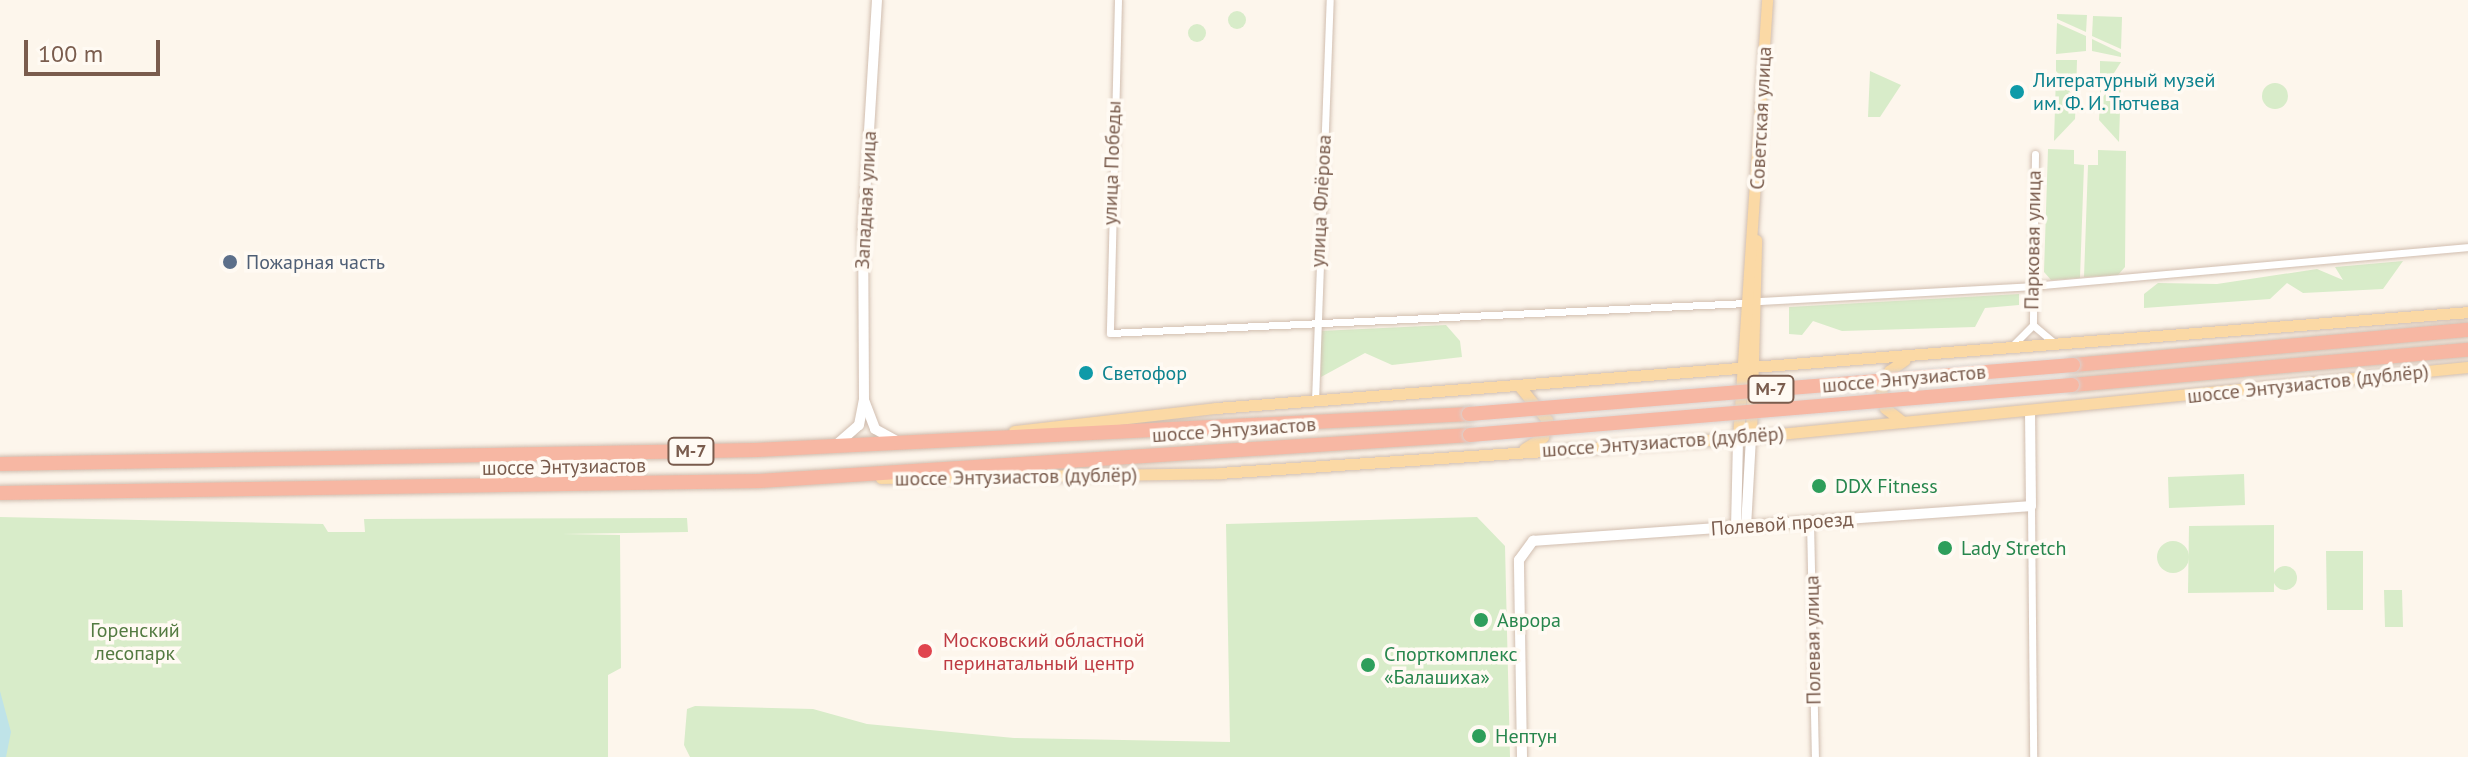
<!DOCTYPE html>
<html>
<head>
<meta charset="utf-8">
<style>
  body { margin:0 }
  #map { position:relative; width:2468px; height:757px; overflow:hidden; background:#fdf6ec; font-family:"PT Sans",sans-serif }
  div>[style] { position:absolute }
  .green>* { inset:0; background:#d8ecc9 }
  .round { border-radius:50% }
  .water>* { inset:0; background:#bfe3e8 }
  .roads { filter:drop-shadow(0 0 2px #d1beb0) drop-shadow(0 0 2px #d1beb0) }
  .street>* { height:7px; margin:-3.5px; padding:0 3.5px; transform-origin:3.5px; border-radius:3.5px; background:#fff }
  .secondary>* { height:10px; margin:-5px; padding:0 5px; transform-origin:5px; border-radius:5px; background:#fff }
  .primary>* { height:11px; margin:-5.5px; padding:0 5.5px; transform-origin:5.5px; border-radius:5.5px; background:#fbd9a5 }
  .highway>* { height:14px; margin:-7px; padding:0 7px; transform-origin:7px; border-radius:7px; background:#f7b7a3 }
  .bridges { filter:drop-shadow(0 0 2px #dad1cd) drop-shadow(0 0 2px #dad1cd) }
  .highway-bridge>* { height:14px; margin:-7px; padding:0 7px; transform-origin:7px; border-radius:7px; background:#f7b7a3 }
  .dots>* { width:22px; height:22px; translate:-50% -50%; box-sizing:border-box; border:4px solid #fffaf3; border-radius:50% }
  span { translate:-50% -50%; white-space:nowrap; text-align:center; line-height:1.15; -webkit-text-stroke:7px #fffaf3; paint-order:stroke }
  .shield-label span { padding:2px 6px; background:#fffaf3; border:2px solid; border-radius:6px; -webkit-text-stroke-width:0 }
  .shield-label { font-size:18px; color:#7a5c4d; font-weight:700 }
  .culture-label { font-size:20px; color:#0d838f }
  .left { translate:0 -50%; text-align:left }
  .street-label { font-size:20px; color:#7a5c4d }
  .service-label { font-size:20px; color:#4e5e75 }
  .leisure-label { font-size:20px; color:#27864d }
  .park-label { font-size:20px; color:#537a41 }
  .health-label { font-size:20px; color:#be3a42 }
  .scale { position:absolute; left:24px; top:40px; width:136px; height:36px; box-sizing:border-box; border:4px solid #7a5c4d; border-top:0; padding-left:10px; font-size:24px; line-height:28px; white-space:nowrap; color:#7a5c4d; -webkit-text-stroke:6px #fffaf3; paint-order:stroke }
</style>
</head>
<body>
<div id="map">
  <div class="green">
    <div class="round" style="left:1228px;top:11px;width:18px;height:18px"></div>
    <div style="clip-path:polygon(2057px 14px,2087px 15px,2086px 32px,2057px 19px)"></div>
    <div style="clip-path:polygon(2093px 16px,2122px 17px,2121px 49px,2092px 36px)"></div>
    <div style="clip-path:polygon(2057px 23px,2086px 36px,2086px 51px,2056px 54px)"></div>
    <div class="round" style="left:1188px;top:24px;width:18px;height:18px"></div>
    <div style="clip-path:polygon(2092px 39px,2121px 53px,2121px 57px,2092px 51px)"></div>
    <div style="clip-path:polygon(2056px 60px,2077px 60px,2076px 94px,2056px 71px)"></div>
    <div style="clip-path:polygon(2100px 61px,2121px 62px,2100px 95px)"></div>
    <div style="clip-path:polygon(1870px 71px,1901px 85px,1880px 117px,1868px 117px)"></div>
    <div style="clip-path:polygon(2056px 75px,2076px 99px,2075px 119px,2054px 141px)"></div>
    <div style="clip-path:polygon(2121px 77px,2119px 142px,2099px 120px,2100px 100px)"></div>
    <div class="round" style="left:2262px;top:83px;width:26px;height:26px"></div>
    <div style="clip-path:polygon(2048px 149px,2074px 150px,2074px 164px,2084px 165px,2080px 278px,2051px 280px,2044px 272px)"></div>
    <div style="clip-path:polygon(2098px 150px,2126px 151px,2125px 267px,2118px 275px,2084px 277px,2088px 165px,2098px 165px)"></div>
    <div style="clip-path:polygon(2403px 261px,2383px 289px,2303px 293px,2287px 283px,2270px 299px,2144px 308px,2144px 294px,2158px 283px,2217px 284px,2317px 269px,2343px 280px,2335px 267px)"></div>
    <div style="clip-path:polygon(2019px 294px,2019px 305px,1985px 308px,1975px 327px,1842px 331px,1813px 321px,1802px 335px,1789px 334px,1789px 307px)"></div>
    <div style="clip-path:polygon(1446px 325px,1460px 341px,1462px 357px,1392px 365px,1365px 353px,1321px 377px,1320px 331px)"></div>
    <div style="clip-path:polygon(2244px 474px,2245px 505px,2169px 508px,2168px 477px)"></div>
    <div style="clip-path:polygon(0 517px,323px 524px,328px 532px,365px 532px,364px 519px,687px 518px,688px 532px,562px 534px,620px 535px,621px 668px,608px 675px,608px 757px,0 757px)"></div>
    <div style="clip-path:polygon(1477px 517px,1505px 546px,1510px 757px,690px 757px,684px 745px,687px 709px,695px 706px,813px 709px,867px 724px,1014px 738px,1230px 742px,1226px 524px)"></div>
    <div style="clip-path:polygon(2274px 525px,2274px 592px,2188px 593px,2189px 526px)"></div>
    <div class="round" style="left:2157px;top:541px;width:32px;height:32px"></div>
    <div style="clip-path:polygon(2326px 551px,2363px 551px,2363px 610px,2327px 610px)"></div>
    <div class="round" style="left:2273px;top:566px;width:24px;height:24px"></div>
    <div style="clip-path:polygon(2384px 590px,2402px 590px,2403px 627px,2385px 627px)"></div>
  </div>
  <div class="water">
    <div style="clip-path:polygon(0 691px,11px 732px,6px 757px,0 757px)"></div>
  </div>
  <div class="roads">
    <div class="street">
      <div style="left:1118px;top:0;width:333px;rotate:91.4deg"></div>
      <div style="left:1110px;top:333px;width:636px;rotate:-2.7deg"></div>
      <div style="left:2035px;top:154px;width:171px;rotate:90.7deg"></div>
      <div style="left:2033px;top:325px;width:26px;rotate:40deg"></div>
      <div style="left:1759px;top:301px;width:273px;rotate:-3.1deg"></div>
      <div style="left:2032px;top:286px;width:438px;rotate:-5.1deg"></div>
      <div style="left:2012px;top:346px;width:30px;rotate:-45deg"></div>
      <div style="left:1315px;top:401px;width:401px;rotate:-87.9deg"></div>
      <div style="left:2031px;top:506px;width:251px;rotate:89.5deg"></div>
      <div style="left:1810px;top:522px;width:235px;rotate:88.8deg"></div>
    </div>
    <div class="secondary">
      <div style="left:864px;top:400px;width:171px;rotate:-90.3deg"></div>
      <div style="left:863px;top:229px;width:229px;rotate:-86.5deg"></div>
      <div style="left:836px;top:445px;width:30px;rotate:-41deg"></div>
      <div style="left:859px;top:425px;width:25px;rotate:-79deg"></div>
      <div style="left:864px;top:400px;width:31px;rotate:69deg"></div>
      <div style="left:875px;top:429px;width:25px;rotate:29deg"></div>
      <div style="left:1746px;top:527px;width:90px;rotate:-86.8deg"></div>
      <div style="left:1736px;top:528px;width:90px;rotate:-88.7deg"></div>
      <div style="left:1522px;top:757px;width:197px;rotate:-90.9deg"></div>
      <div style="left:1519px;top:560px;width:24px;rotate:-54deg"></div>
      <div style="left:1533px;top:541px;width:499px;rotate:-4deg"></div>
      <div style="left:2031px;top:506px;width:94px;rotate:-90.6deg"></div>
    </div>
    <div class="primary">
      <div style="left:1520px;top:387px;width:43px;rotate:50.7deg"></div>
      <div style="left:1547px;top:420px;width:17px;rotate:103deg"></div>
      <div style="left:1543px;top:437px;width:22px;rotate:148deg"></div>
      <div style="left:1903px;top:422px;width:23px;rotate:-142deg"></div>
      <div style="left:1885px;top:408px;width:19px;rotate:-102deg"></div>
      <div style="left:1881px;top:389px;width:20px;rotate:-66deg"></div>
      <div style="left:1889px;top:371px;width:19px;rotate:-35deg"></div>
      <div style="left:1014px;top:431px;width:203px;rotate:-6.5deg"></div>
      <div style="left:1216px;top:408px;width:1256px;rotate:-4.38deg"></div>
      <div style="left:1751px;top:437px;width:197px;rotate:-88.5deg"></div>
      <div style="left:1738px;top:438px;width:439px;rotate:-86.2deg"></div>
      <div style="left:881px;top:478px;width:338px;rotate:-0.8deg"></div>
      <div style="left:1219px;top:473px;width:520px;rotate:-3.86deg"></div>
      <div style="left:1738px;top:438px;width:733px;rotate:-5.56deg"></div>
    </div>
    <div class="highway">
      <div style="left:2073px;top:365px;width:397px;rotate:-5.1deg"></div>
      <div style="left:2072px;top:385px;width:398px;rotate:-5.1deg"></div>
      <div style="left:0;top:464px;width:756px;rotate:-1.06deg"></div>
      <div style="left:756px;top:450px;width:714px;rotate:-2.89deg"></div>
      <div style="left:0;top:493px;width:759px;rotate:-0.91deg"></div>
      <div style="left:759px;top:481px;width:712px;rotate:-3.7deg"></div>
    </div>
  </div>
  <div class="bridges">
    <div class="highway-bridge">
      <div style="left:1469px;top:414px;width:606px;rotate:-4.64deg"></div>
      <div style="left:1470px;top:435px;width:604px;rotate:-4.75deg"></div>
    </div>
  </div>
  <div class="dots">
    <div style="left:2017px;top:92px;background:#0f9aa8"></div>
    <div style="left:230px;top:262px;background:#5c6f8a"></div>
    <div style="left:1086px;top:373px;background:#0f9aa8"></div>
    <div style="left:1819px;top:486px;background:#2e9e5b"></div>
    <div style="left:1945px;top:548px;background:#2e9e5b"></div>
    <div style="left:1481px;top:620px;background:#2e9e5b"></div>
    <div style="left:925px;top:651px;background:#e0444e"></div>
    <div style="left:1368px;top:665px;background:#2e9e5b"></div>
    <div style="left:1479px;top:736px;background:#2e9e5b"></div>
  </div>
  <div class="shield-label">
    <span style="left:1771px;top:389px">М-7</span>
    <span style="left:691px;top:451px">М-7</span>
  </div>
  <div class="culture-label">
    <span class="left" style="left:2033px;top:92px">Литературный музей<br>им. Ф. И. Тютчева</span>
    <span class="left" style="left:1102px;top:373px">Светофор</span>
  </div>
  <div class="street-label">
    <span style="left:1761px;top:118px;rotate:-87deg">Советская улица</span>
    <span style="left:1112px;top:163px;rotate:-88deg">улица Победы</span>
    <span style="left:866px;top:200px;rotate:-87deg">Западная улица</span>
    <span style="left:1321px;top:201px;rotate:-87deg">улица Флёрова</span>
    <span style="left:2033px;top:240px;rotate:-89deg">Парковая улица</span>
    <span style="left:1904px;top:379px;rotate:-5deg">шоссе Энтузиастов</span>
    <span style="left:2308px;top:384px;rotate:-6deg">шоссе Энтузиастов (дублёр)</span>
    <span style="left:1234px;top:430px;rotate:-4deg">шоссе Энтузиастов</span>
    <span style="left:1663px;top:442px;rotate:-4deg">шоссе Энтузиастов (дублёр)</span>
    <span style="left:564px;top:467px;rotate:-1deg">шоссе Энтузиастов</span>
    <span style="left:1016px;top:477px;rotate:-1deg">шоссе Энтузиастов (дублёр)</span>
    <span style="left:1782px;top:524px;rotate:-4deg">Полевой проезд</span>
    <span style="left:1813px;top:640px;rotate:-91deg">Полевая улица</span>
  </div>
  <div class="service-label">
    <span class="left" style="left:246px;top:262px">Пожарная часть</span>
  </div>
  <div class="leisure-label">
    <span class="left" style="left:1835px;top:486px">DDX Fitness</span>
    <span class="left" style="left:1961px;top:548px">Lady Stretch</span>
    <span class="left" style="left:1497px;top:620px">Аврора</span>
    <span class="left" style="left:1384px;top:666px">Спорткомплекс<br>«Балашиха»</span>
    <span class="left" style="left:1495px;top:736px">Нептун</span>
  </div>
  <div class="park-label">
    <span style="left:135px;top:642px">Горенский<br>лесопарк</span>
  </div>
  <div class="health-label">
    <span class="left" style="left:943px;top:652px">Московский областной<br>перинатальный центр</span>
  </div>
  <div class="scale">100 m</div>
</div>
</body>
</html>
